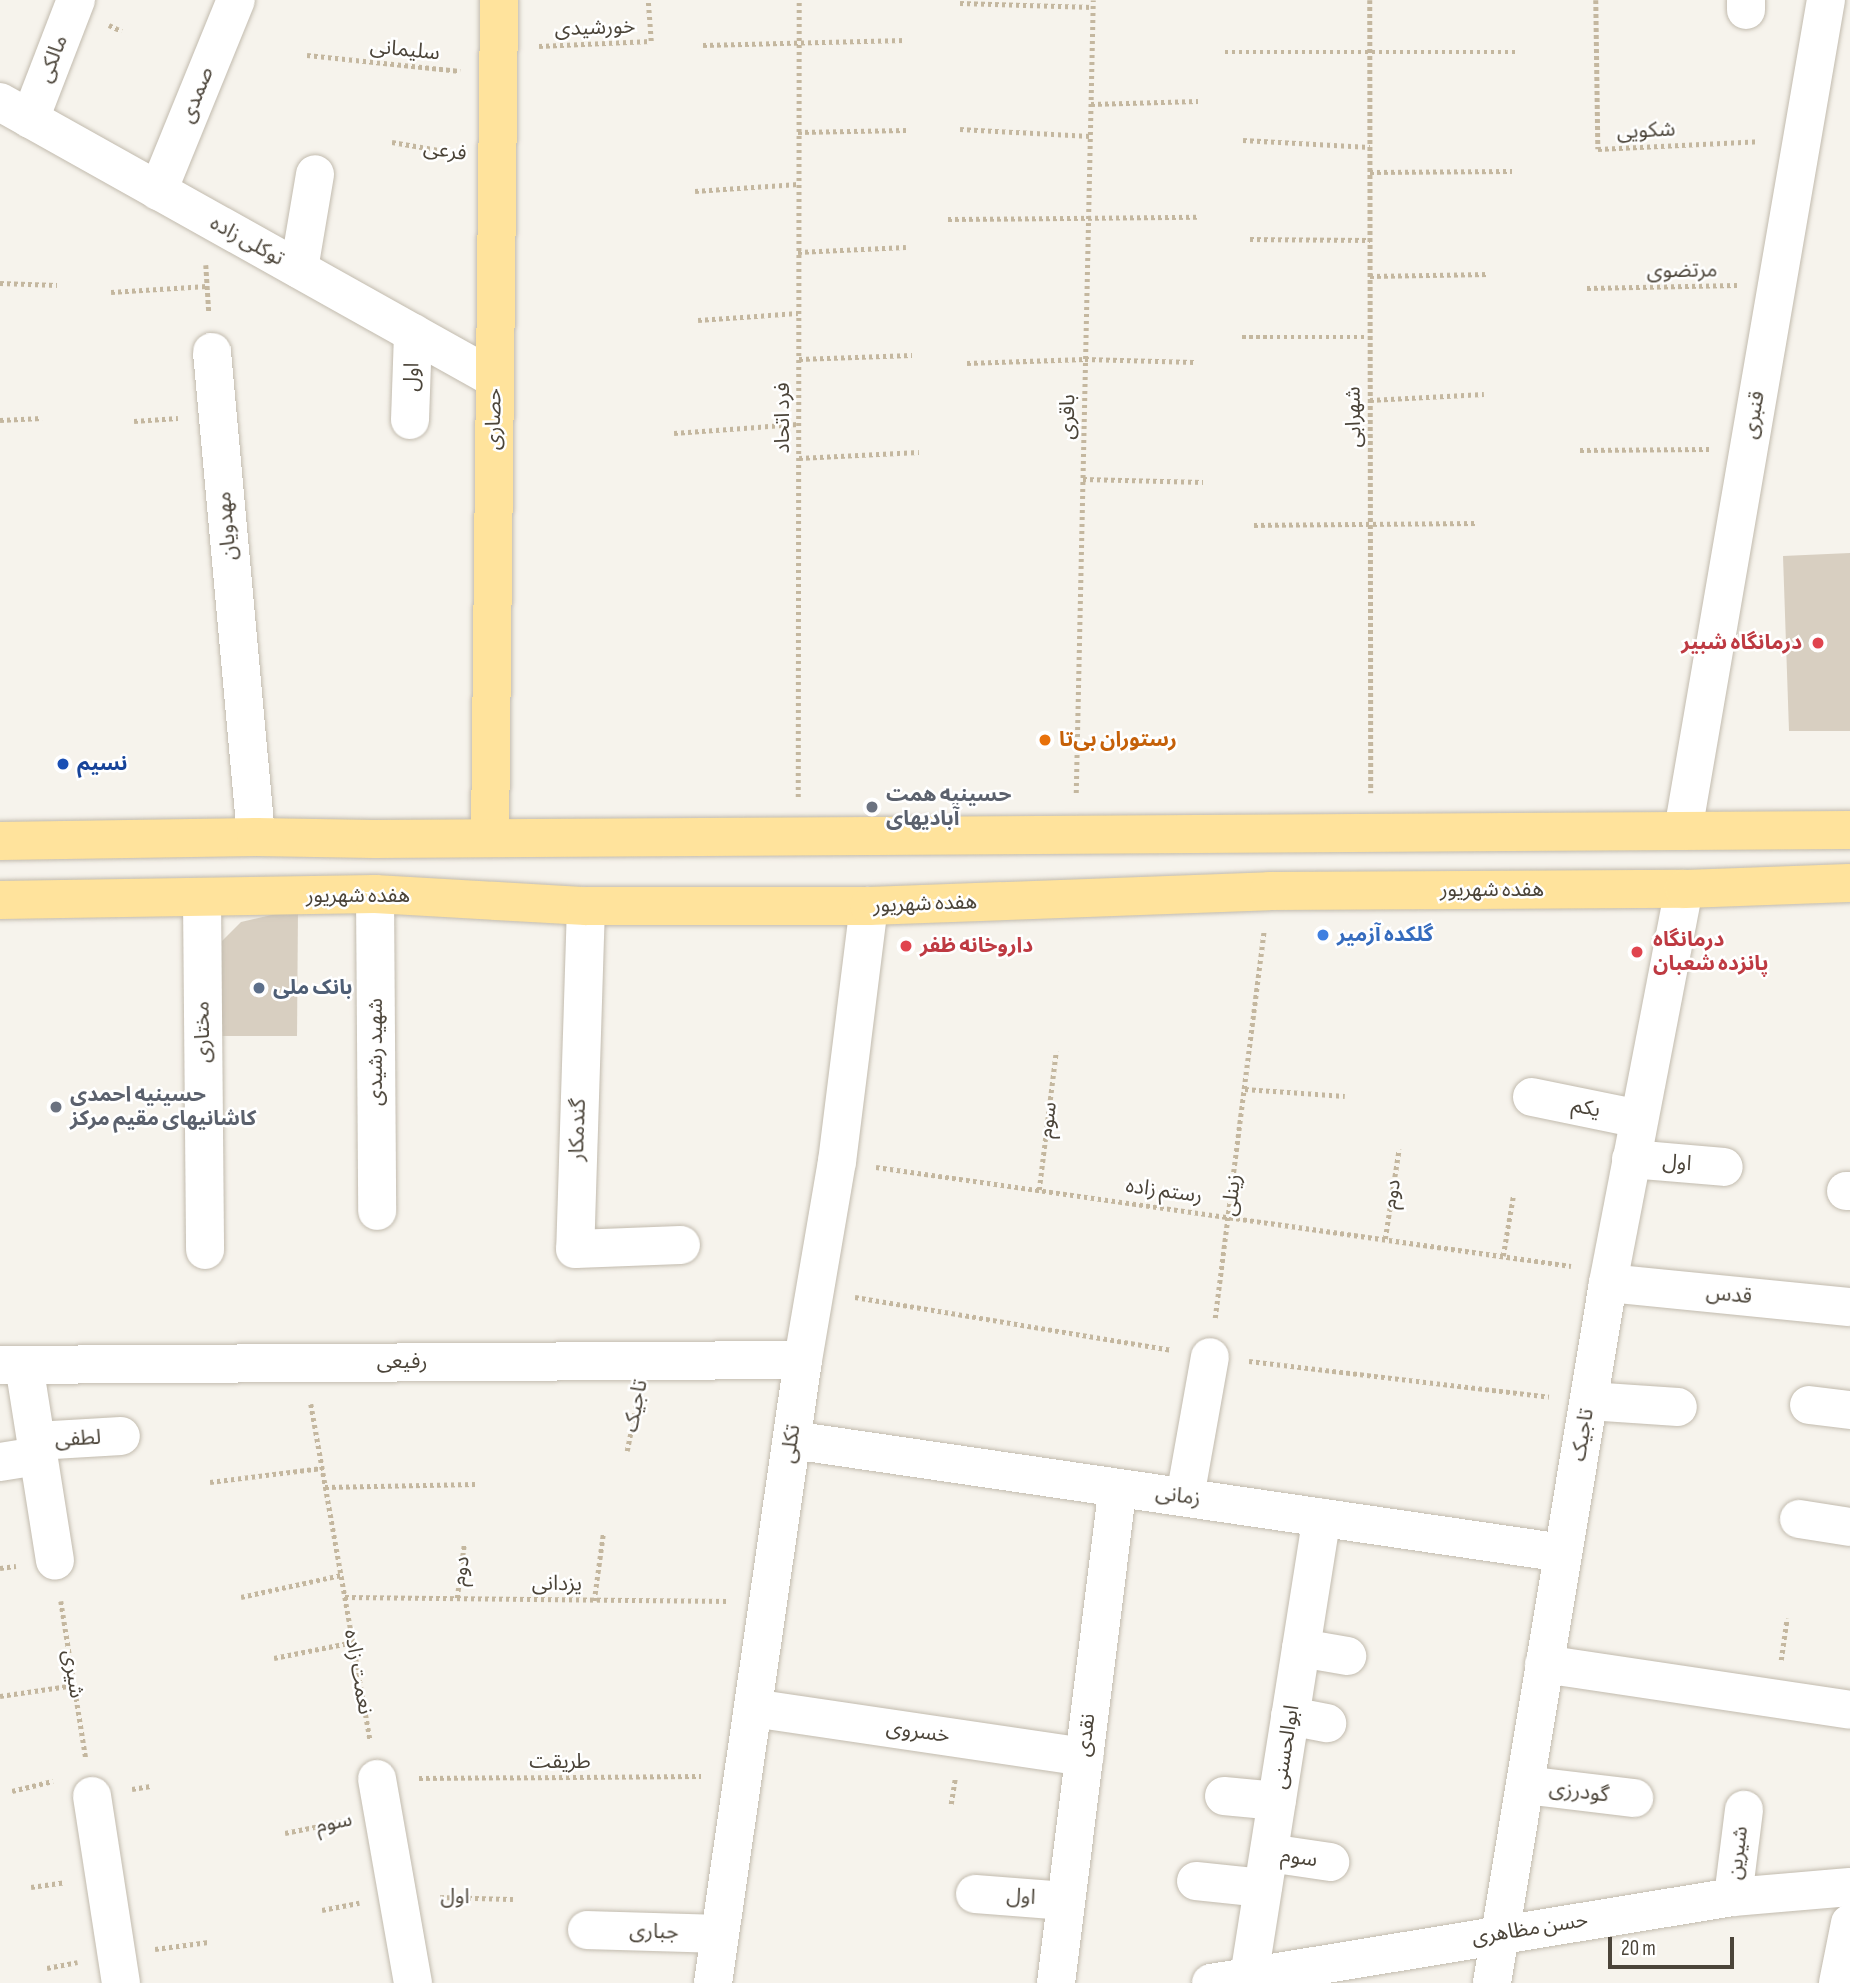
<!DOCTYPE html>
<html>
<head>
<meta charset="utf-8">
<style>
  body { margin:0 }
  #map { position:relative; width:1850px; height:1983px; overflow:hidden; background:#f6f3ec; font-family:"Sofia Sans Condensed","Noto Sans Arabic",sans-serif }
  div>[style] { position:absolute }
  .building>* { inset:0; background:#d8cfc1 }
  .path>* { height:4.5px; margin-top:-2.25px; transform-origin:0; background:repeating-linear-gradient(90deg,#c4b79f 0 3.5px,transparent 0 7px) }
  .roads { filter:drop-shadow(0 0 2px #c2bbae) drop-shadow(0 0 2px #c2bbae) }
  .minor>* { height:38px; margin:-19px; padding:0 19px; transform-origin:19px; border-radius:19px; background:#fff }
  .major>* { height:38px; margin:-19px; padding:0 19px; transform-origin:19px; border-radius:19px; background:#ffe39c }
  .dots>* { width:19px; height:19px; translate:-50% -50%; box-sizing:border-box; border:4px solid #fff; border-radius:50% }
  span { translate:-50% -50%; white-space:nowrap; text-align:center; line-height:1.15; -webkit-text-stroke:5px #fff; paint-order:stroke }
  .street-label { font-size:21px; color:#4b4439 }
  .health-label { font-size:21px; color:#be3a42; font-weight:700 }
  .right { translate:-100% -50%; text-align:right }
  .left { translate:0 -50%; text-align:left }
  .food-label { font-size:21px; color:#c56008; font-weight:700 }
  .transit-label { font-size:21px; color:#164399; font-weight:700 }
  .worship-label { font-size:21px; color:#5b616d; font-weight:700 }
  .shop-label { font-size:21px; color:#366cbe; font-weight:700 }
  .service-label { font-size:21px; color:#4e5e75; font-weight:700 }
  .scale { position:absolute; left:1608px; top:1937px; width:126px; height:32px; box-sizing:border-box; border:4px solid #4b4439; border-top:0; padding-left:9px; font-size:21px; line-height:24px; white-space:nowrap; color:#4b4439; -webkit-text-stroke:5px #fff; paint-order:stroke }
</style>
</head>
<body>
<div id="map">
  <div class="building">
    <div style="clip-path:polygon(1850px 553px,1850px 731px,1789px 731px,1783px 556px)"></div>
    <div style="clip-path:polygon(298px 909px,297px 1036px,221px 1036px,222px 941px,241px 922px)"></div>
  </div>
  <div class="path">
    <div style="left:1370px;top:0;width:793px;rotate:89.93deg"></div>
    <div style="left:1596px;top:0;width:149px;rotate:89.2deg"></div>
    <div style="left:1598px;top:149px;width:161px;rotate:-2.8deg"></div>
    <div style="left:960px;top:3px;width:133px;rotate:1.7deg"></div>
    <div style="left:109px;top:25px;width:14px;rotate:25deg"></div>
    <div style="left:703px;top:45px;width:202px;rotate:-1.4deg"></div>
    <div style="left:539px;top:46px;width:112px;rotate:-2.6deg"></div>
    <div style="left:651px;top:41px;width:41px;rotate:-94.2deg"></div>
    <div style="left:1225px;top:52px;width:290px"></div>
    <div style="left:307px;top:55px;width:154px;rotate:6deg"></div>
    <div style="left:1091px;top:104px;width:107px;rotate:-1.6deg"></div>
    <div style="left:960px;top:129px;width:130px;rotate:3.1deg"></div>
    <div style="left:798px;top:132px;width:108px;rotate:-1.1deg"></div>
    <div style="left:1243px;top:140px;width:127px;rotate:3.2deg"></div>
    <div style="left:392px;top:142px;width:65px;rotate:9.8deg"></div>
    <div style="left:1370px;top:172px;width:142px;rotate:-0.4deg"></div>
    <div style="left:695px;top:191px;width:103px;rotate:-3.9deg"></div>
    <div style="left:948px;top:219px;width:250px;rotate:-0.5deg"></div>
    <div style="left:1250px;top:239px;width:120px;rotate:0.5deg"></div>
    <div style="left:798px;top:252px;width:108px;rotate:-2.7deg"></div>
    <div style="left:206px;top:265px;width:48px;rotate:86.4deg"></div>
    <div style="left:1370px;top:276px;width:119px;rotate:-1deg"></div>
    <div style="left:0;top:283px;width:57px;rotate:2deg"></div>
    <div style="left:1587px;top:288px;width:150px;rotate:-1.1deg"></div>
    <div style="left:111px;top:292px;width:96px;rotate:-3.6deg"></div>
    <div style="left:698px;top:320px;width:100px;rotate:-4deg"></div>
    <div style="left:1242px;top:337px;width:126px"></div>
    <div style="left:799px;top:359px;width:113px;rotate:-2deg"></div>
    <div style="left:967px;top:363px;width:118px;rotate:-1.9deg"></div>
    <div style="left:1085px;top:359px;width:109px;rotate:1.6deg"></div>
    <div style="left:1370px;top:400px;width:114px;rotate:-3deg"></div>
    <div style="left:0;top:420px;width:42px;rotate:-2.7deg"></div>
    <div style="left:134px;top:421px;width:44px;rotate:-3.9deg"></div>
    <div style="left:674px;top:433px;width:124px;rotate:-4.2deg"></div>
    <div style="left:1580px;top:450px;width:129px;rotate:-0.4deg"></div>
    <div style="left:799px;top:458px;width:120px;rotate:-2.9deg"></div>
    <div style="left:1083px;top:479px;width:120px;rotate:1.4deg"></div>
    <div style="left:1254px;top:525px;width:224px;rotate:-0.5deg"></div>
    <div style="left:1076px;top:793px;width:793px;rotate:-88.77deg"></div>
    <div style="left:798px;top:797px;width:797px;rotate:-89.93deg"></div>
    <div style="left:1245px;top:1089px;width:100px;rotate:4deg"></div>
    <div style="left:876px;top:1167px;width:702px;rotate:8.11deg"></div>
    <div style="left:1039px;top:1190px;width:140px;rotate:-83deg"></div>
    <div style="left:1385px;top:1239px;width:91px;rotate:-81.2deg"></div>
    <div style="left:1503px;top:1256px;width:60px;rotate:-80.4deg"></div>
    <div style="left:855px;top:1297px;width:320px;rotate:9.5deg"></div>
    <div style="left:1215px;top:1318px;width:391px;rotate:-82.8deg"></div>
    <div style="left:1249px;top:1361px;width:302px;rotate:6.8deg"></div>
    <div style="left:311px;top:1404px;width:341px;rotate:80deg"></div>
    <div style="left:627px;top:1451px;width:51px;rotate:-78.7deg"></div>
    <div style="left:210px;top:1482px;width:113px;rotate:-7.1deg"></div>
    <div style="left:325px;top:1487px;width:150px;rotate:-1.1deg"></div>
    <div style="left:0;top:1568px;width:16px;rotate:-7deg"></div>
    <div style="left:241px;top:1597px;width:102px;rotate:-12.4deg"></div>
    <div style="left:345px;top:1597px;width:384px;rotate:0.6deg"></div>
    <div style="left:457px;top:1598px;width:53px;rotate:-82.5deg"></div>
    <div style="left:61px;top:1601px;width:159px;rotate:81deg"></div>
    <div style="left:594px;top:1601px;width:68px;rotate:-82.3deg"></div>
    <div style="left:274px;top:1658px;width:81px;rotate:-11.4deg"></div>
    <div style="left:1781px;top:1660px;width:42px;rotate:-81.9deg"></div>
    <div style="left:0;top:1696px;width:76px;rotate:-8.3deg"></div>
    <div style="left:419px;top:1778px;width:282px;rotate:-0.4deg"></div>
    <div style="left:132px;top:1789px;width:19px;rotate:-9deg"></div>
    <div style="left:12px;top:1791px;width:42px;rotate:-13.7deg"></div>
    <div style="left:951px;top:1804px;width:26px;rotate:-81deg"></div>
    <div style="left:285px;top:1833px;width:60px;rotate:-11.5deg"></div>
    <div style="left:31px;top:1887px;width:34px;rotate:-8deg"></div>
    <div style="left:440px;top:1897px;width:73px;rotate:1.6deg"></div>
    <div style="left:322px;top:1910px;width:38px;rotate:-11deg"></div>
    <div style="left:155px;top:1949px;width:54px;rotate:-7.4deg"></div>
    <div style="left:47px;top:1968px;width:31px;rotate:-11deg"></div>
  </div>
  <div class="roads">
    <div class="minor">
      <div style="left:1746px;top:10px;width:10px;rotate:-90deg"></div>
      <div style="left:0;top:102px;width:567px;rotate:29.23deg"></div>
      <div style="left:30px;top:119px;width:128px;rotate:-68.9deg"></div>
      <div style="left:158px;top:191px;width:206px;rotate:-67.8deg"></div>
      <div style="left:299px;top:269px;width:96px;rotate:-80.4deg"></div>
      <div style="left:212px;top:352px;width:487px;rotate:84.8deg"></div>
      <div style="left:410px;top:420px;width:87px;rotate:-88deg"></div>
      <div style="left:1683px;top:831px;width:843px;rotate:-80.24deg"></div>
      <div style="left:375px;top:894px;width:317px;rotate:89.6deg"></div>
      <div style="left:202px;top:899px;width:351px;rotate:89.5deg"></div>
      <div style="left:586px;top:906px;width:343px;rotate:91.8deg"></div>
      <div style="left:575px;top:1249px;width:106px;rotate:-2.2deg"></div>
      <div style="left:1532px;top:1097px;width:109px;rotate:11.6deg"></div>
      <div style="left:1631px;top:1159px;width:93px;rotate:4.9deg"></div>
      <div style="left:1846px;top:1191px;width:4px"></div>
      <div style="left:1608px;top:1283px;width:243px;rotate:5.7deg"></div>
      <div style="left:0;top:1365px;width:803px;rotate:-0.36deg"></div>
      <div style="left:24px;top:1365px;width:198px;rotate:81deg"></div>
      <div style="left:1589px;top:1401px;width:89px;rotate:3.9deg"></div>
      <div style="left:1809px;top:1405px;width:41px;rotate:7deg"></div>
      <div style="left:792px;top:1440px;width:779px;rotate:8.34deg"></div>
      <div style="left:36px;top:1441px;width:85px;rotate:-3.4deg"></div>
      <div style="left:0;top:1462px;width:38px;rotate:-9deg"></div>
      <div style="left:1185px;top:1497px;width:142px;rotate:-79.9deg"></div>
      <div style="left:1799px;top:1519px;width:52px;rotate:8.9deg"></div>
      <div style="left:1301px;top:1648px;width:47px;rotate:9.9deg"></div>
      <div style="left:1544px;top:1664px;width:309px;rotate:8.5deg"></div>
      <div style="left:753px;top:1708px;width:335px;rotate:8.4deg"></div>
      <div style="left:1290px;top:1716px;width:38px;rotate:11deg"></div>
      <div style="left:377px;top:1779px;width:207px;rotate:80deg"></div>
      <div style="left:1525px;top:1785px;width:110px;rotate:6.8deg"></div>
      <div style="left:92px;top:1796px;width:189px;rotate:81.2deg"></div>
      <div style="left:1224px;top:1796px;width:53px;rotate:5.4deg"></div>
      <div style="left:1269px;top:1853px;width:62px;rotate:8.4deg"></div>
      <div style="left:1196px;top:1881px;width:67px;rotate:6deg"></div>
      <div style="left:975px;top:1894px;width:91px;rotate:4.4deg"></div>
      <div style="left:1733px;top:1897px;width:88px;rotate:-82.8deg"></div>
      <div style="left:587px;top:1930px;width:133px;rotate:1.7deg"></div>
      <div style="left:713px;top:1983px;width:629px;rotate:-81.78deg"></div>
      <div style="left:803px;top:1360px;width:201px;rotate:-80.3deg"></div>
      <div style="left:837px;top:1162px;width:258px;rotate:-82.9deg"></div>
      <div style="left:1056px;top:1983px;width:499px;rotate:-82.9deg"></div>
      <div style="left:1211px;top:1983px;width:529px;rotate:-9.36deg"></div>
      <div style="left:1733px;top:1897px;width:117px;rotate:-4.9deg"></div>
      <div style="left:1248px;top:1983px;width:471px;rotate:-81deg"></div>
      <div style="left:1492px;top:1983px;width:710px;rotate:-80.59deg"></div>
      <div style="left:1608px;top:1283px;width:401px;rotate:-79.1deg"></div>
      <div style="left:1838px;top:1983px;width:61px;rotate:-78.7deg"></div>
    </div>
    <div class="major">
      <div style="left:490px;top:838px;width:838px;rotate:-89.38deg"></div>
      <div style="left:0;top:841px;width:256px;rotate:-0.9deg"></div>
      <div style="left:256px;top:837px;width:118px;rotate:1deg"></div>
      <div style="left:374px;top:839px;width:1476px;rotate:-0.35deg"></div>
      <div style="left:0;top:900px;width:375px;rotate:-0.9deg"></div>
      <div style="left:375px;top:894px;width:211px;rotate:3.3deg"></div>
      <div style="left:586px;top:906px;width:283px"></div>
      <div style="left:869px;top:906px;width:400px;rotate:-2.1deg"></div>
      <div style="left:1269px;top:891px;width:415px;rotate:-0.3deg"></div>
      <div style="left:1684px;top:889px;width:166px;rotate:-2.1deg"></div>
    </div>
  </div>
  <div class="dots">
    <div style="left:1818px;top:643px;background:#e0444e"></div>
    <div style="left:1045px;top:740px;background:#e8710a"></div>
    <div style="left:63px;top:764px;background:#1a4fb4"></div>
    <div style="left:872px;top:807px;background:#6b7280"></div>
    <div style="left:1323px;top:935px;background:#3f7fe0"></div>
    <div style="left:906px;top:946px;background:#e0444e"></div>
    <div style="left:1637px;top:952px;background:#e0444e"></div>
    <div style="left:259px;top:988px;background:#5c6f8a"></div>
    <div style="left:56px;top:1107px;background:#6b7280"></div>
  </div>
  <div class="street-label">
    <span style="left:595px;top:28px;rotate:-2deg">خورشیدی</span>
    <span style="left:405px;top:50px;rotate:6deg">سلیمانی</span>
    <span style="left:53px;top:59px;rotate:-69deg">مالکی</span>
    <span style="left:197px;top:95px;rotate:-68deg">صمدی</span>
    <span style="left:1646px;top:131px;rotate:-3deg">شکویی</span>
    <span style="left:445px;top:151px;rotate:9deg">فرعی</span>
    <span style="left:247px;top:241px;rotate:29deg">توکلی زاده</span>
    <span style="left:1682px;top:271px;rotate:-1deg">مرتضوی</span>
    <span style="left:412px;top:377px;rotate:-88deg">اول</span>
    <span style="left:1754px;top:415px;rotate:-80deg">قنبری</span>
    <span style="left:1068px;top:417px;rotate:-89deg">باقری</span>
    <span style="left:1354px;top:417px;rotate:-91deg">شهرابی</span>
    <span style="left:783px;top:418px;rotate:-90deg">فرد اتحاد</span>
    <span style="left:494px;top:419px;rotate:-89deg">حصاری</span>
    <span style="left:227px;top:526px;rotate:-95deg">مهدویان</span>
    <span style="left:1492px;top:890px">هفده شهریور</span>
    <span style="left:358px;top:896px">هفده شهریور</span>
    <span style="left:925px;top:904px;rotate:-2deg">هفده شهریور</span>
    <span style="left:203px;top:1032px;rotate:-91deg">مختاری</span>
    <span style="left:376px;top:1052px;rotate:-90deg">شهید رشیدی</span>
    <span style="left:1586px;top:1108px;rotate:12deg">یکم</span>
    <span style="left:1048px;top:1120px;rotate:-83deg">سوم</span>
    <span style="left:578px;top:1130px;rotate:-88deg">گندمکار</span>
    <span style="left:1677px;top:1163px;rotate:5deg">اول</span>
    <span style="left:1164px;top:1191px;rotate:8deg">رستم زاده</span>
    <span style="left:1392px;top:1194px;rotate:-81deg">دوم</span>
    <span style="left:1232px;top:1195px;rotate:-83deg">زینلی</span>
    <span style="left:1729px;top:1295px;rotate:6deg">قدس</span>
    <span style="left:402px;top:1362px">رفیعی</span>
    <span style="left:636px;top:1406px;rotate:-79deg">تاجیک</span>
    <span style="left:1583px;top:1435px;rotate:-81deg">تاجیک</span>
    <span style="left:78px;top:1439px;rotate:-3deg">لطفی</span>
    <span style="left:791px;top:1444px;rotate:-82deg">تکلی</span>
    <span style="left:1178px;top:1496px;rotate:8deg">زمانی</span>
    <span style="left:461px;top:1571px;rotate:-82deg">دوم</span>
    <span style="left:557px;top:1584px;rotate:1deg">یزدانی</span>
    <span style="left:358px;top:1672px;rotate:80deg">نعمت زاده</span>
    <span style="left:73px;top:1674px;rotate:81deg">شیری</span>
    <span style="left:918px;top:1732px;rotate:8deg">خسروی</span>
    <span style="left:1086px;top:1735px;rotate:-83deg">نقدی</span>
    <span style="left:1286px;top:1747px;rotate:-81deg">ابوالحسنی</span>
    <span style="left:560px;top:1762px">طریقت</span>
    <span style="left:1579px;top:1792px;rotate:7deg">گودرزی</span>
    <span style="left:334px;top:1823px;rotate:-12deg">سوم</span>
    <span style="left:1738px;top:1853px;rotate:-83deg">شیرین</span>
    <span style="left:1299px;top:1858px;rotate:8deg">سوم</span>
    <span style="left:455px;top:1897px;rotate:1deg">اول</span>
    <span style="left:1021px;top:1897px;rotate:4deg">اول</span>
    <span style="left:1530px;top:1929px;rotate:-9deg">حسن مظاهری</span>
    <span style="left:654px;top:1932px;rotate:2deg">جباری</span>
  </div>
  <div class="health-label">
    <span class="right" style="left:1802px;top:643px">درمانگاه شبیر</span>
    <span class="left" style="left:1653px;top:952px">درمانگاه<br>پانزده شعبان</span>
    <span class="left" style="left:920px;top:946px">داروخانه ظفر</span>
  </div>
  <div class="food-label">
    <span class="left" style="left:1059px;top:740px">رستوران بی‌تا</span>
  </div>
  <div class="transit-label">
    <span class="left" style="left:77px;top:764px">نسیم</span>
  </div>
  <div class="worship-label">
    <span class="left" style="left:886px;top:807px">حسینیه همت<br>آبادیهای</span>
    <span class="left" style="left:70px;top:1107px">حسینیه احمدی<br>کاشانیهای مقیم مرکز</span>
  </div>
  <div class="shop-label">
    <span class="left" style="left:1337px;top:935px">گلكده آزمير</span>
  </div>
  <div class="service-label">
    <span class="left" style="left:273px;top:988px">بانک ملی</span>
  </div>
  <div class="scale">20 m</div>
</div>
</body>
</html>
